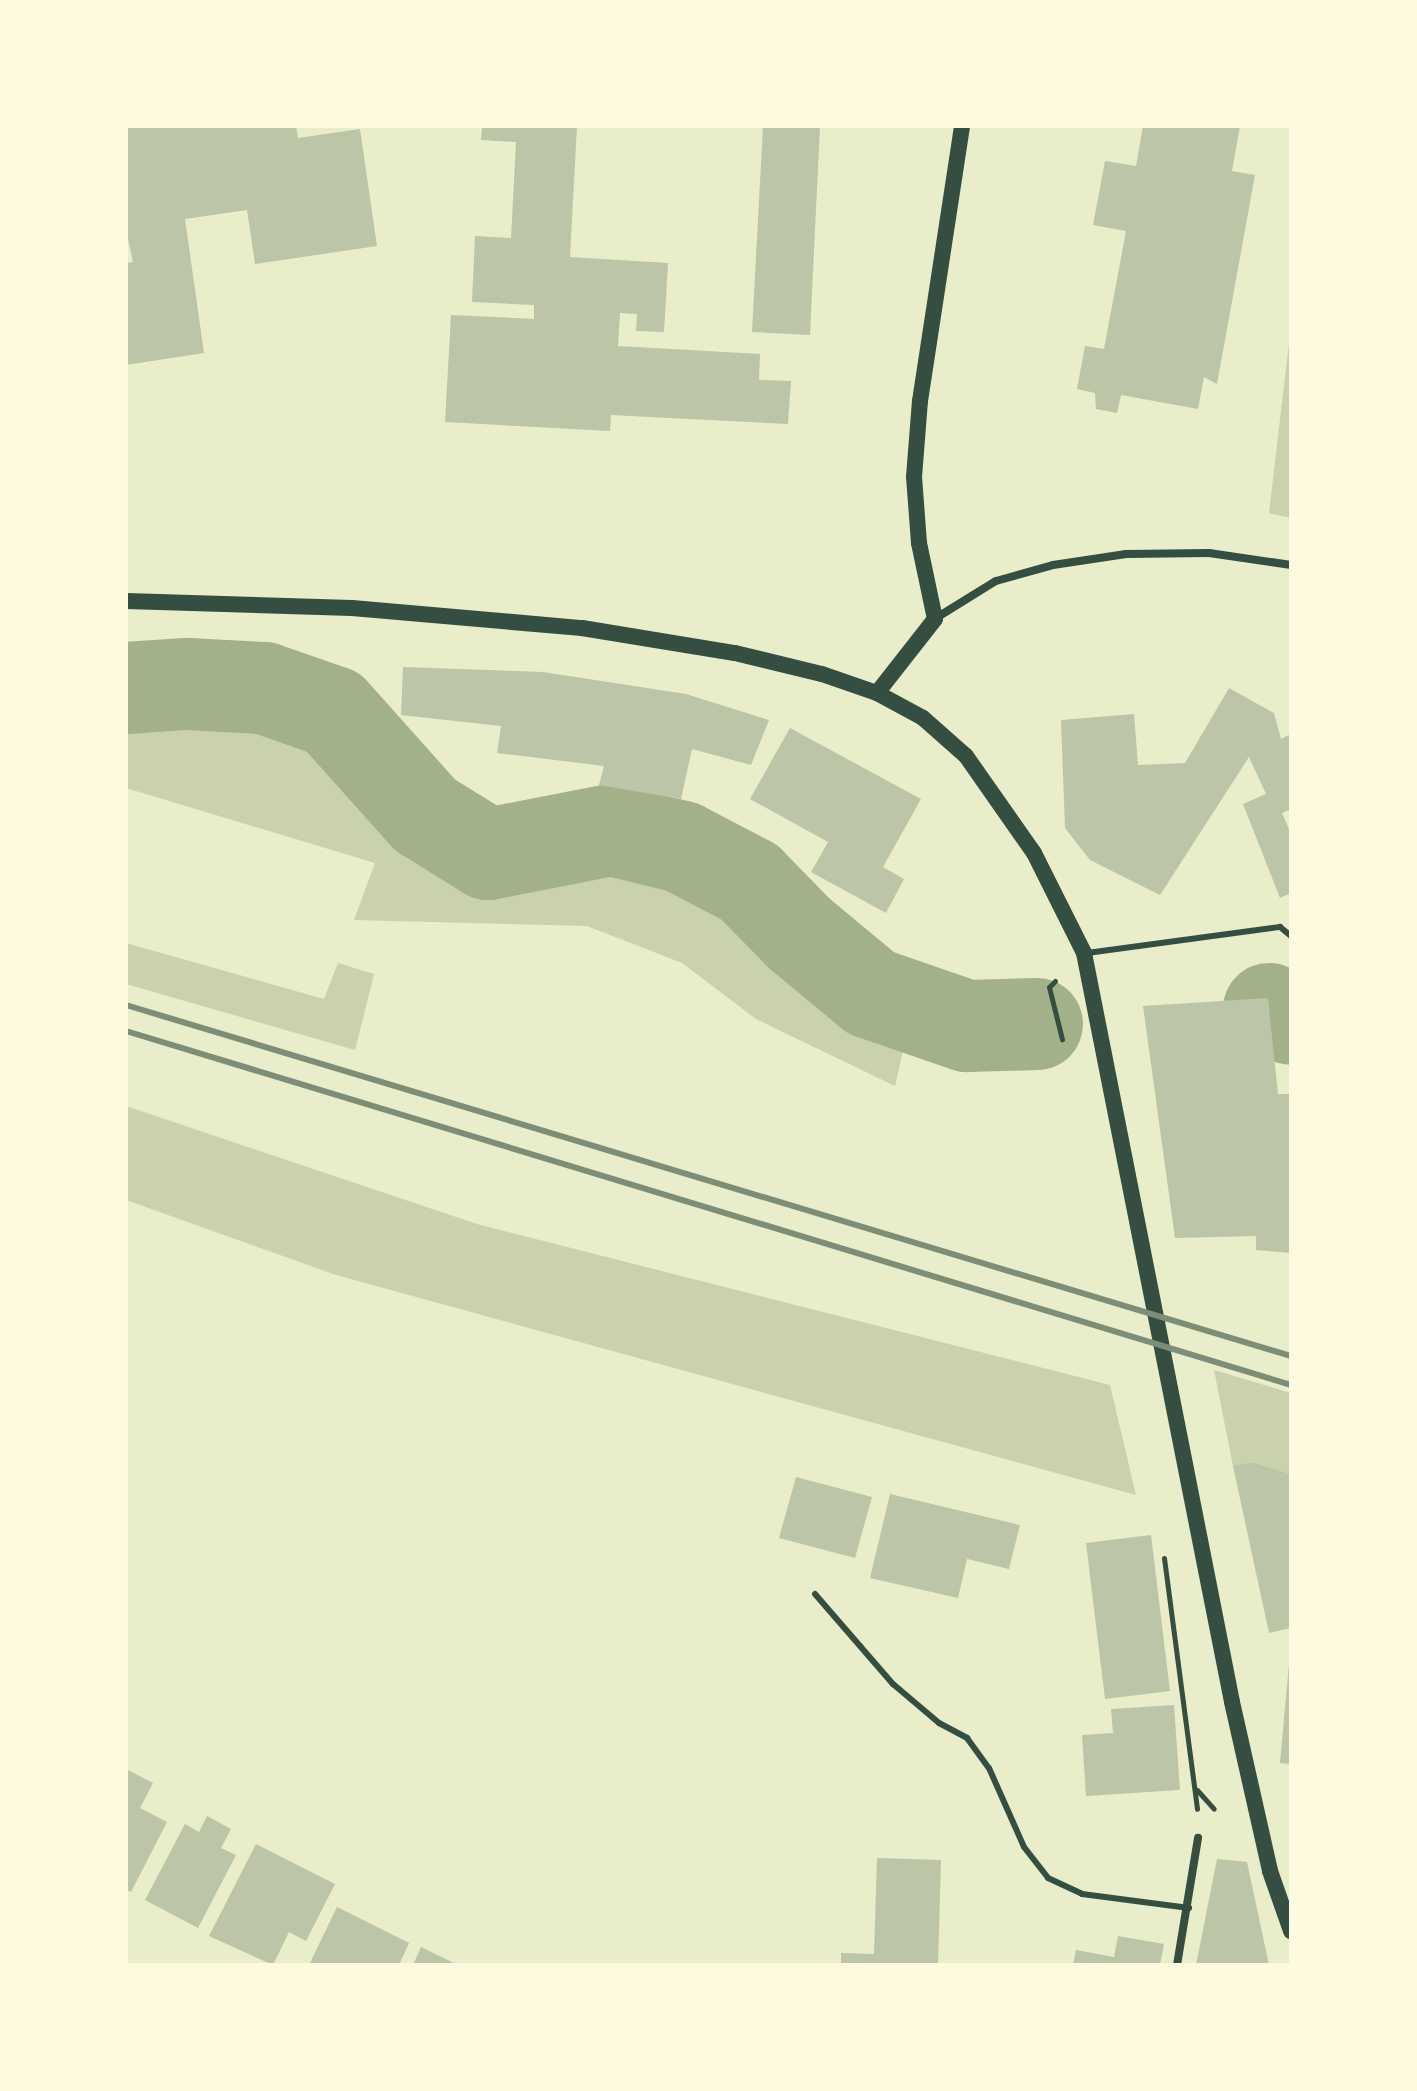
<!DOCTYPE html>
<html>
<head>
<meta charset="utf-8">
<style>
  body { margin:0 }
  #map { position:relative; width:1417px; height:2091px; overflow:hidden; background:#e9edc9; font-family:"Source Serif 4",serif }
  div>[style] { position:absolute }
  .green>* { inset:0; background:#cad2ad }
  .river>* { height:92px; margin:-46px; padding:0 46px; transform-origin:46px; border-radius:46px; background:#a3b18a }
  .building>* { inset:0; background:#bcc5a7 }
  .path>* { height:5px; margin:-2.5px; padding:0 2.5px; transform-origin:2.5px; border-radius:2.5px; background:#344e41 }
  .service>* { height:6px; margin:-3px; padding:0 3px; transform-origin:3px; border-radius:3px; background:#344e41 }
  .minor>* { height:8px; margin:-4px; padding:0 4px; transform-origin:4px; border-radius:4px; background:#344e41 }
  .secondary>* { height:16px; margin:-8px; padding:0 8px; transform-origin:8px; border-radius:8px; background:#344e41 }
  .rail>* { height:6px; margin:-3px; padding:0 3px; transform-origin:3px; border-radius:3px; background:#7c8e77 }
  span { translate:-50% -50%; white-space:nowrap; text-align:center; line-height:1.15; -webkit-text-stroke:8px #fefae0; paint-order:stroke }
  .frame { position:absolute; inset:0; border:128px solid #fefae0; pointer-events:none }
</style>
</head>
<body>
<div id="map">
  <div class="green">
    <div style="clip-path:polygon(1291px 326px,1291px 518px,1269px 513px)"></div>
    <div style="clip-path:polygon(187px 684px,264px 688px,333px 712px,425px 815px,488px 853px,612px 830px,682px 847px,749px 882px,800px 934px,921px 973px,895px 1086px,756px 1019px,682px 963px,587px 926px,354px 920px,375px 863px,126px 788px,126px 688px)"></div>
    <div style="clip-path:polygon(126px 943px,324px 999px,338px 963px,374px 974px,355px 1050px,126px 984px)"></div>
    <div style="clip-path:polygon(126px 1106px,477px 1224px,1110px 1385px,1136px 1495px,336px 1275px,126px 1200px)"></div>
    <div style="clip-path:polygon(1214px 1370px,1291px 1393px,1291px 1474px,1251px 1462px,1233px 1466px)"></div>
  </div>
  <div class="river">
    <div style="left:126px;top:688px;width:61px;rotate:-3.8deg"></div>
    <div style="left:187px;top:684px;width:77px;rotate:3deg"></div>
    <div style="left:264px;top:688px;width:73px;rotate:19.2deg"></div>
    <div style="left:333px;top:712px;width:138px;rotate:48.2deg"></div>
    <div style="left:425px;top:815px;width:74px;rotate:31.8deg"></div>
    <div style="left:488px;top:854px;width:126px;rotate:-11deg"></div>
    <div style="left:612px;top:830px;width:72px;rotate:13.7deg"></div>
    <div style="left:682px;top:847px;width:76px;rotate:27.6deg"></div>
    <div style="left:749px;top:882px;width:73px;rotate:45.6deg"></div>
    <div style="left:800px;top:934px;width:92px;rotate:39.7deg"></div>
    <div style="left:871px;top:993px;width:102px;rotate:19deg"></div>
    <div style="left:967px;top:1026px;width:70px;rotate:-1.6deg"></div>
    <div style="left:1269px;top:1009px;width:24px;rotate:24deg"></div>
  </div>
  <div class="building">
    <div style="clip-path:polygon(126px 126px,296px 126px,298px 138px,360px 129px,377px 246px,255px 264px,247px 210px,185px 219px,204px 353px,126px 365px,126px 263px,133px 262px,126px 230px)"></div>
    <div style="clip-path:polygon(482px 126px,577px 126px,570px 257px,668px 263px,664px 332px,636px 331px,637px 314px,620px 313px,618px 346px,760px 354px,759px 380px,791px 381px,788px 424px,611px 415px,610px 431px,445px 422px,451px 315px,534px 319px,534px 305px,472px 302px,475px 236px,511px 238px,516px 142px,481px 140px)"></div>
    <div style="clip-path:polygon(763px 126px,820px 126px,810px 335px,752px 332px)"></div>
    <div style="clip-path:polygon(1143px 126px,1240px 126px,1232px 171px,1255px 175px,1217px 384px,1204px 377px,1198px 409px,1121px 395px,1117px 413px,1096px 409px,1095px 393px,1077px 389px,1085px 346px,1104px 349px,1126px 231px,1093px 225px,1105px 161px,1136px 166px)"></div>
    <div style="clip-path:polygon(403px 667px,543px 672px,686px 694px,769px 720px,751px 765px,692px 749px,681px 799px,599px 785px,604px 766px,497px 753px,501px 726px,401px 715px)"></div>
    <div style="clip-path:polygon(1229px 688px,1274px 713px,1281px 739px,1291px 734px,1291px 809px,1282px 813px,1291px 834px,1291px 893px,1280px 898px,1243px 804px,1266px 794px,1249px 757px,1160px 895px,1090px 860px,1065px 828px,1061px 720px,1134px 714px,1138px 765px,1185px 763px)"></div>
    <div style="clip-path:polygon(790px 728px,921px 799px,883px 867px,904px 879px,886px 913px,811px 872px,828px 842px,750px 799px)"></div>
    <div style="clip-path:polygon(1268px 998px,1278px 1094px,1291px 1094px,1291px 1253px,1256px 1250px,1256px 1236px,1175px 1238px,1143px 1006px)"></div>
    <div style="clip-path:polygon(1251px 1462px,1291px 1474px,1291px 1628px,1269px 1633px,1233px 1466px)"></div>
    <div style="clip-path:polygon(796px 1477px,872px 1497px,855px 1558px,779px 1538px)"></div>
    <div style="clip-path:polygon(890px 1494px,1020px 1525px,1009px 1569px,967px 1559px,958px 1598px,870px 1578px)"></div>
    <div style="clip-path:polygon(1151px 1535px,1170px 1691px,1105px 1699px,1086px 1543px)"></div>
    <div style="clip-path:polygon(1289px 1664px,1291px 1664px,1291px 1764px,1280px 1763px)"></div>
    <div style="clip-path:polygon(1174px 1705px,1180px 1790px,1086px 1796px,1082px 1735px,1113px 1733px,1111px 1709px)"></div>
    <div style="clip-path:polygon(126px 1769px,153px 1783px,140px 1808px,167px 1822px,131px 1892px,126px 1890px)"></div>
    <div style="clip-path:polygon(207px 1816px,231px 1829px,221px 1848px,236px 1855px,198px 1928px,145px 1900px,185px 1824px,199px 1832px)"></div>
    <div style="clip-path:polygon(256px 1844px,335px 1884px,306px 1941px,289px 1932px,273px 1965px,209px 1936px)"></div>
    <div style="clip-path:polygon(877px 1858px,941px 1860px,938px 1965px,841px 1965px,841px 1953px,874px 1954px)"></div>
    <div style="clip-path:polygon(1217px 1859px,1247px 1862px,1269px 1965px,1196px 1965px)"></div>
    <div style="clip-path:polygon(337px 1907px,409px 1943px,399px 1965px,309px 1965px)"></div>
    <div style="clip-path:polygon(1118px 1936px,1164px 1944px,1160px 1965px,1073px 1965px,1076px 1950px,1114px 1957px)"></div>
    <div style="clip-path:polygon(421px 1947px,458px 1965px,413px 1965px)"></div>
  </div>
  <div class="path">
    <div style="left:1055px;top:981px;width:8px;rotate:135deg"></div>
    <div style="left:1049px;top:987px;width:54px;rotate:76deg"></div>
    <div style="left:1164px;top:1558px;width:253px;rotate:82.5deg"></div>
    <div style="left:1197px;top:1790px;width:25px;rotate:48deg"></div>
  </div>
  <div class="service">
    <div style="left:1087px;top:953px;width:195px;rotate:-7.7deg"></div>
    <div style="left:1280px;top:927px;width:14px;rotate:39deg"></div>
    <div style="left:815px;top:1594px;width:119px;rotate:49.1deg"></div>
    <div style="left:893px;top:1684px;width:60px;rotate:40.3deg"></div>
    <div style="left:939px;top:1723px;width:32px;rotate:28deg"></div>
    <div style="left:967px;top:1738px;width:37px;rotate:54deg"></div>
    <div style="left:989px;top:1768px;width:86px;rotate:66.1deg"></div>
    <div style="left:1024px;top:1847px;width:39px;rotate:52deg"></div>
    <div style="left:1048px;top:1878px;width:38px;rotate:25deg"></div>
    <div style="left:1082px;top:1894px;width:108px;rotate:7.5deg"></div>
  </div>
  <div class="minor">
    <div style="left:936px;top:618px;width:70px;rotate:-31.7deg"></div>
    <div style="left:996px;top:581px;width:59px;rotate:-15.7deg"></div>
    <div style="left:1053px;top:565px;width:74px;rotate:-8.6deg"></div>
    <div style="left:1126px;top:554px;width:83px;rotate:-0.7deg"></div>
    <div style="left:1209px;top:553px;width:83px;rotate:8.3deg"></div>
    <div style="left:1177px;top:1965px;width:129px;rotate:-80.6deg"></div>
  </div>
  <div class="secondary">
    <div style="left:126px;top:601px;width:226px;rotate:1.8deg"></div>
    <div style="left:352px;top:608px;width:231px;rotate:5deg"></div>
    <div style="left:582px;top:628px;width:155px;rotate:9.3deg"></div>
    <div style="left:735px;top:653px;width:89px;rotate:13.6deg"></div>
    <div style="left:822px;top:674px;width:58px;rotate:19.1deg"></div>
    <div style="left:877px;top:693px;width:52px;rotate:28.5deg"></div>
    <div style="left:923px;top:718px;width:57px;rotate:41.5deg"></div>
    <div style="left:966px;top:756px;width:118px;rotate:55deg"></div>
    <div style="left:1034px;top:853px;width:112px;rotate:63.4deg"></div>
    <div style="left:1084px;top:953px;width:763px;rotate:78.82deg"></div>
    <div style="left:1232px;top:1702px;width:173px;rotate:77.3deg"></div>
    <div style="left:1270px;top:1871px;width:64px;rotate:70.7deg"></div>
    <div style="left:877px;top:693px;width:94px;rotate:-51.9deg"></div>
    <div style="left:935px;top:619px;width:78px;rotate:-101.9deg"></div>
    <div style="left:919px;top:543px;width:66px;rotate:-94.3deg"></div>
    <div style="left:914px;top:477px;width:76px;rotate:-85.5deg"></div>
    <div style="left:920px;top:401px;width:278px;rotate:-81.3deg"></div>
  </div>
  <div class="rail">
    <div style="left:126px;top:1005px;width:1217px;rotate:16.77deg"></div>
    <div style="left:126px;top:1031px;width:1218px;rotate:16.9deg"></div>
  </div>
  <div class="frame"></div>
</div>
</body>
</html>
